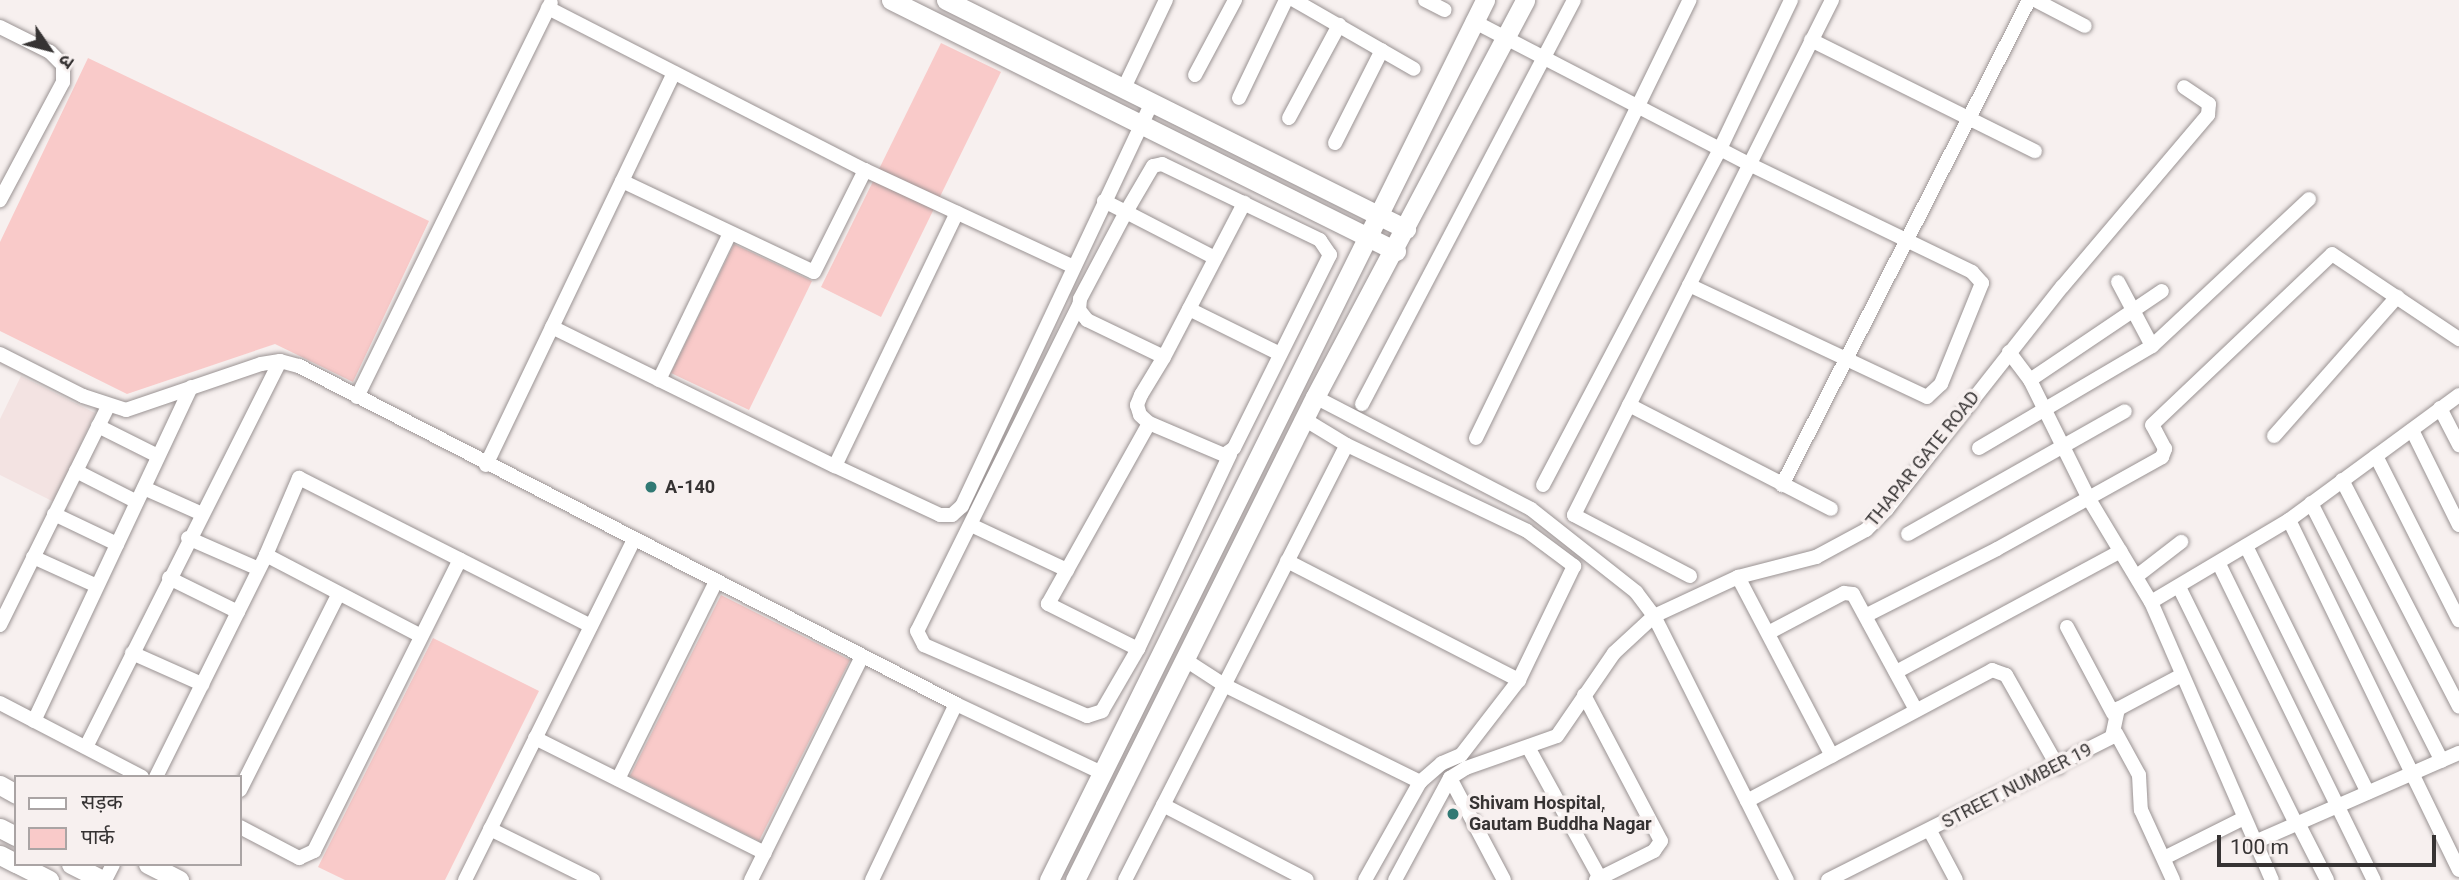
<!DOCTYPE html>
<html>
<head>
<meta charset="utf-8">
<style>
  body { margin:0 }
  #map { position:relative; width:2459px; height:880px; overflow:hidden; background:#f7f0ef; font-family:Roboto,"Noto Sans Devanagari",sans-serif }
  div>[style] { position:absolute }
  .built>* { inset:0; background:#f3e3e2 }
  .green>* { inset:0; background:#f9cac9 }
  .roads { filter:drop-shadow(0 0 2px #9a9393) drop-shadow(0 0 2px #9a9393) }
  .minor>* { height:14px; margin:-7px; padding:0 7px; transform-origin:7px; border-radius:7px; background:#fff }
  .tertiary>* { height:19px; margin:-9.5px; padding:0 9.5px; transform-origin:9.5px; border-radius:9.5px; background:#fff }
  .dots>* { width:19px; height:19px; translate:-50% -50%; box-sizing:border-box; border:4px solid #f7f0ef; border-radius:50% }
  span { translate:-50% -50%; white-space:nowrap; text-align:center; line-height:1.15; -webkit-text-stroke:7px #f7f0ef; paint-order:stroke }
  .street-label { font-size:18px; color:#363333 }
  .poi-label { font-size:18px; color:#363333; font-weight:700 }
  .left { translate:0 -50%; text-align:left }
  .legend { position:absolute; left:14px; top:775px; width:228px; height:91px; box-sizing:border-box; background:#f7f0ef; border:2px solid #aaa4a4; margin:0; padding:9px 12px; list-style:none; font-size:21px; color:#363333 }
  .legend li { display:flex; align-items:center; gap:14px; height:35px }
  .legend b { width:35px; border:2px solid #aaa4a4 }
  .north { position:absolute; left:14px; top:14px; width:70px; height:70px; -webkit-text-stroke:5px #f7f0ef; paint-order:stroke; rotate:125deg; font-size:19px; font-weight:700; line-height:28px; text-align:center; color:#363333 }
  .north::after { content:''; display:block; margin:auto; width:24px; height:32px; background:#363333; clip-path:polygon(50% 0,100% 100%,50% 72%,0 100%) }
  .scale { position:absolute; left:2217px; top:835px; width:219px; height:32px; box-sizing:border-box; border:4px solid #363333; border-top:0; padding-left:9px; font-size:21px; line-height:24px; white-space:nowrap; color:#363333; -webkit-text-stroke:5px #f7f0ef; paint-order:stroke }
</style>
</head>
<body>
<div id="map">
  <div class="built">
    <div style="clip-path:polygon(21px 376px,95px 413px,54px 502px,0 475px,0 419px)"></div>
  </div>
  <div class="green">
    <div style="clip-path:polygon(941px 43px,1001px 72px,881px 317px,821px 287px)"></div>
    <div style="clip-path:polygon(88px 58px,429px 221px,353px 382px,275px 344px,127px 394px,0 331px,0 242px)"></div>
    <div style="clip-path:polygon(734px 244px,812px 281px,749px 410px,671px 373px)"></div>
    <div style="clip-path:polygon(721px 595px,850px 660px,759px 841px,630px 776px)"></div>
    <div style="clip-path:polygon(433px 638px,539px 691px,445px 880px,345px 880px,318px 867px)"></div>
  </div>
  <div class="roads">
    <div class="minor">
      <div style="left:1294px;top:0;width:138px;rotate:29.9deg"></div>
      <div style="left:1425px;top:0;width:22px;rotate:27deg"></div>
      <div style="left:2035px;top:0;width:56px;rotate:27.5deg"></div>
      <div style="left:548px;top:8px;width:356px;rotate:27.1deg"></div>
      <div style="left:865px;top:170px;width:228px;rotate:24.9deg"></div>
      <div style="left:1473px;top:21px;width:311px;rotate:27.4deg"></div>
      <div style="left:1749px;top:164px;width:248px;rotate:25.8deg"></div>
      <div style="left:1972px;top:272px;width:15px;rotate:48deg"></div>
      <div style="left:1982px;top:283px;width:109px;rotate:112.1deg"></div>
      <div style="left:1941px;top:384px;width:19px;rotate:137deg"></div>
      <div style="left:1927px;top:397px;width:263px;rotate:-154.8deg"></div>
      <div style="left:0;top:27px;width:56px;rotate:26.6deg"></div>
      <div style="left:50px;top:52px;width:18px;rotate:45deg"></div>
      <div style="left:63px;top:65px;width:17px;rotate:90deg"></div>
      <div style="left:63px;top:82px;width:134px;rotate:118.1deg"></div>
      <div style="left:1811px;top:40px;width:250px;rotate:26.4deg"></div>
      <div style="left:1195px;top:75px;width:85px;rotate:-61.9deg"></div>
      <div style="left:1123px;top:90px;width:100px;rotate:-64.5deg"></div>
      <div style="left:1239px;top:98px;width:109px;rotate:-64.4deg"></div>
      <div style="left:1289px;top:118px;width:106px;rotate:-61.7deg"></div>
      <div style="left:1335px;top:143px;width:104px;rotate:-63.2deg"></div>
      <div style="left:622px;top:181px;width:212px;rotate:25.4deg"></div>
      <div style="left:814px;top:272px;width:114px;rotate:-63.4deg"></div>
      <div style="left:1104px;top:201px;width:25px;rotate:27deg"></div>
      <div style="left:1126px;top:212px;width:98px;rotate:117.9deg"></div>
      <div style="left:1080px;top:299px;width:11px;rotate:95deg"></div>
      <div style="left:1079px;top:310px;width:13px;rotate:51deg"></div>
      <div style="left:1087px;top:320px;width:85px;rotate:25.7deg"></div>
      <div style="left:1164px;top:357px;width:44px;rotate:121.2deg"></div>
      <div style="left:1141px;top:395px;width:11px;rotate:112deg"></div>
      <div style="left:1137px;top:405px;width:10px;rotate:73deg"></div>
      <div style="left:1140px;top:415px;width:12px;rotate:42deg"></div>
      <div style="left:1149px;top:423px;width:82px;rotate:23.1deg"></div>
      <div style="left:1224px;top:455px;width:12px;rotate:-35deg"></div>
      <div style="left:1234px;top:448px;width:216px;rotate:-63.6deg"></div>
      <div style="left:1330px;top:255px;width:18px;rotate:-124deg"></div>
      <div style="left:1320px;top:240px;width:175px;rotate:-154.3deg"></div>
      <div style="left:1162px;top:164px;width:9px;rotate:167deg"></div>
      <div style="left:1153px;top:166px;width:53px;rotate:120.4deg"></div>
      <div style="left:1126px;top:212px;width:100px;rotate:27.3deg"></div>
      <div style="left:2118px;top:282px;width:72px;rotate:62deg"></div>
      <div style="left:1079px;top:305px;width:364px;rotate:116.4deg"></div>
      <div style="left:917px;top:631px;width:16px;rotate:63deg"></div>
      <div style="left:924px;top:645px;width:178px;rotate:23.5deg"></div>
      <div style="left:1087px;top:716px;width:16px;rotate:-18deg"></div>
      <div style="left:1102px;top:711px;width:72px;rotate:-59.9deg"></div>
      <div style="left:1138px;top:649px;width:216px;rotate:-64.7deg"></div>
      <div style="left:1189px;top:309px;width:99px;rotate:26.3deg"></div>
      <div style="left:552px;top:327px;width:315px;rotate:26.2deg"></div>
      <div style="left:835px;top:466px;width:116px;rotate:25deg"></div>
      <div style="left:940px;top:515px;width:12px"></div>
      <div style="left:952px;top:515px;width:13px;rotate:-42deg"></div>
      <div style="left:962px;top:506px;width:444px;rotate:-64.8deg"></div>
      <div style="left:2009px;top:352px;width:35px;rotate:53deg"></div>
      <div style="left:2030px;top:380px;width:133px;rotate:63.6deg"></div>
      <div style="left:2089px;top:499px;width:120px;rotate:59deg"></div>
      <div style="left:2151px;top:602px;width:303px;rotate:66.5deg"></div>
      <div style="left:0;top:354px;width:93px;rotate:26.8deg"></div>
      <div style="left:83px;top:396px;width:45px;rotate:18deg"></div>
      <div style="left:126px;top:410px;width:143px;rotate:-18.8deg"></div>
      <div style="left:261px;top:364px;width:19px;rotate:-9deg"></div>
      <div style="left:280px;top:361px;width:20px;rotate:15deg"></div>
      <div style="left:299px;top:366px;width:739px;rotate:27.22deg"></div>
      <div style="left:956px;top:704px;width:161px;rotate:25.3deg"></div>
      <div style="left:1164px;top:357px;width:174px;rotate:-62.5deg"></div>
      <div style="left:659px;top:380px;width:163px;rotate:-64.2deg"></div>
      <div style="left:2030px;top:380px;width:159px;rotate:-34deg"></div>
      <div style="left:357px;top:397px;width:439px;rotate:-63.8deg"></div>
      <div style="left:1315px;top:397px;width:243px;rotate:27.4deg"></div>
      <div style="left:1531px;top:509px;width:134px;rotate:38.3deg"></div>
      <div style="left:1636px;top:592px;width:30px;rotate:53deg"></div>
      <div style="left:1654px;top:616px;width:296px;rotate:63.3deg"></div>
      <div style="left:1362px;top:404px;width:456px;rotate:-62.3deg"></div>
      <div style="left:1629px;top:405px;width:227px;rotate:27.2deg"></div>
      <div style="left:2440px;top:408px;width:42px;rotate:62.8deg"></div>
      <div style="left:1304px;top:419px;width:50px;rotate:31.2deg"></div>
      <div style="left:1347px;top:445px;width:199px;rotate:25.5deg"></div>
      <div style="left:1527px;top:531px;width:59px;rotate:36.7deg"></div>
      <div style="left:1574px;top:566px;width:127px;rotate:115.8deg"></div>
      <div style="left:1519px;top:680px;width:95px;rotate:127.7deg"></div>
      <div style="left:1461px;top:755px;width:21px;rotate:157deg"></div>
      <div style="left:1442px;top:763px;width:29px;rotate:139deg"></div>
      <div style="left:1420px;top:782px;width:112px;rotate:119.3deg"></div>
      <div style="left:98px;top:426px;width:67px;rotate:26.6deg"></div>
      <div style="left:2412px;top:430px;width:106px;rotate:63.7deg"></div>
      <div style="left:2274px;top:436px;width:186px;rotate:-48.5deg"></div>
      <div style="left:1476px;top:438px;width:487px;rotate:-64deg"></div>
      <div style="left:1979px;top:448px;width:201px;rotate:-30.5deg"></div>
      <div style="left:2152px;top:346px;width:215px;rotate:-43.1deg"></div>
      <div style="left:2376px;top:456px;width:184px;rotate:63.2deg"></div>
      <div style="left:486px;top:465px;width:435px;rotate:-64.4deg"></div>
      <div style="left:835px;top:466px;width:281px;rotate:-64.3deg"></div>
      <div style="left:76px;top:471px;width:68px;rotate:26.9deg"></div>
      <div style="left:2342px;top:480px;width:255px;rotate:62.7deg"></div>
      <div style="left:1543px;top:485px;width:380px;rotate:-62.2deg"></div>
      <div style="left:1720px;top:149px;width:165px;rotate:-64.5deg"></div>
      <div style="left:1782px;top:485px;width:544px;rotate:-63.01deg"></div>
      <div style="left:144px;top:488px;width:61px;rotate:24.1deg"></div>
      <div style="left:2311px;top:503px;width:289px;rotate:63.1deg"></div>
      <div style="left:54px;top:514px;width:70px;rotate:25.5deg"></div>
      <div style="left:2289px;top:520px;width:389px;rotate:64.1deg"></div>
      <div style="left:973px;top:526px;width:104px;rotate:25.1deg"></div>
      <div style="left:1908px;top:534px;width:249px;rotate:-29.5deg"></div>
      <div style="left:188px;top:538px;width:77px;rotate:23.6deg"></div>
      <div style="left:2246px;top:546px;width:275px;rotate:63.7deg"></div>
      <div style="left:266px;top:555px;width:175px;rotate:27.6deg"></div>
      <div style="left:33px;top:557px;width:70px;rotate:24.4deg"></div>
      <div style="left:1287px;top:561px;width:261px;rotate:27.2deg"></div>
      <div style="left:2219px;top:564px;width:352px;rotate:63.9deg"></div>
      <div style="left:1690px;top:576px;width:131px;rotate:-152.3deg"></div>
      <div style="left:1574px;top:515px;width:576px;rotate:-63.39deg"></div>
      <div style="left:2137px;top:576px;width:56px;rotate:-37.7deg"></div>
      <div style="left:1738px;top:577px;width:202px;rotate:62.3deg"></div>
      <div style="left:169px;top:578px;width:77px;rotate:26.2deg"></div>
      <div style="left:2180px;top:589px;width:262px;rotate:63.7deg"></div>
      <div style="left:2151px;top:602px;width:161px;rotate:-30.7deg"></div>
      <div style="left:2289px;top:520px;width:211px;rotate:-36.3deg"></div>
      <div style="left:1867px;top:615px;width:146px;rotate:-26.9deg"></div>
      <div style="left:1997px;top:549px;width:189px;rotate:-29.1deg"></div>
      <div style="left:2162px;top:457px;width:9px;rotate:-69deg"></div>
      <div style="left:2165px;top:449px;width:27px;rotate:-118deg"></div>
      <div style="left:2152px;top:425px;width:248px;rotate:-43.5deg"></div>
      <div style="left:2332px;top:254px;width:153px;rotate:33.8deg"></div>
      <div style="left:0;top:625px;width:244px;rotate:-63.7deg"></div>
      <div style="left:2067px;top:627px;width:98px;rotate:61.9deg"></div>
      <div style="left:1768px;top:633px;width:86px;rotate:-27.8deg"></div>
      <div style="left:1844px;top:593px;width:9px;rotate:6deg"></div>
      <div style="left:1853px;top:594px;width:132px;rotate:61.5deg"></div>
      <div style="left:1138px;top:649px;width:101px;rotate:-153.4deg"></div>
      <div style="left:1048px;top:604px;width:207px;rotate:-60.8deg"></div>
      <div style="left:132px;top:653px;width:77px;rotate:23.9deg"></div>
      <div style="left:1184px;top:659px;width:48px;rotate:33deg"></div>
      <div style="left:1224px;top:685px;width:219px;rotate:26.3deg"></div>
      <div style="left:1896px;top:672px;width:255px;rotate:-28.3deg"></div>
      <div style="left:1584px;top:695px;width:165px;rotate:62.2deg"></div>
      <div style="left:1661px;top:841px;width:12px;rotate:125deg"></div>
      <div style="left:1654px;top:851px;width:65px;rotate:153.4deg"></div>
      <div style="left:0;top:703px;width:160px;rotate:27.5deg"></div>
      <div style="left:34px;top:721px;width:369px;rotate:-64.8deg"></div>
      <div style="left:2116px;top:733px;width:48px;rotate:61.3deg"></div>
      <div style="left:2139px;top:775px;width:35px;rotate:87deg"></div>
      <div style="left:2141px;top:810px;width:77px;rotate:65.4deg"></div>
      <div style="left:535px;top:738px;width:257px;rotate:26.6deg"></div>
      <div style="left:86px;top:747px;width:432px;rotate:-63.3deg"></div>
      <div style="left:1528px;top:747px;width:149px;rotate:61.2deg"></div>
      <div style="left:156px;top:777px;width:248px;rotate:-63.6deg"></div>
      <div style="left:266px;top:555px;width:84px;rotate:-66.8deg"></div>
      <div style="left:299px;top:478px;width:327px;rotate:26.9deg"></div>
      <div style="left:1450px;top:778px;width:115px;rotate:62.1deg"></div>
      <div style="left:618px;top:779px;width:220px;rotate:-63.6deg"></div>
      <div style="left:240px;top:790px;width:220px;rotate:-63.3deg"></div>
      <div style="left:1747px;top:801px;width:278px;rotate:-28.1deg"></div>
      <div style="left:1992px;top:670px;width:15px;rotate:20deg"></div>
      <div style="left:2006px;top:675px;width:106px;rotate:60.5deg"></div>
      <div style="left:1163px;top:805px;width:162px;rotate:27.5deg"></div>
      <div style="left:2298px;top:823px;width:64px;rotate:63deg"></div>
      <div style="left:240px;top:827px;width:67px;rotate:27.7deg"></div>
      <div style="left:299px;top:858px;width:17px;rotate:-25deg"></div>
      <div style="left:314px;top:851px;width:326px;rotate:-63.4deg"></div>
      <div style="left:490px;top:829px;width:115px;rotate:26.3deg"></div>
      <div style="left:1930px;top:831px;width:55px;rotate:62deg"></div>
      <div style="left:2255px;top:842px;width:223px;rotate:-23.6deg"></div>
      <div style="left:2164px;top:858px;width:89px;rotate:-26.6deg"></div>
      <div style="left:105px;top:880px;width:18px;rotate:-63deg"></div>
      <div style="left:465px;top:880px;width:380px;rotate:-63.6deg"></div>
      <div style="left:751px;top:880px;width:250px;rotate:-63.6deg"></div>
      <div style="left:872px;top:880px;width:195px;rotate:-64.5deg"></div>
      <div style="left:1125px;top:880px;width:488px;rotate:-63deg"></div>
      <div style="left:1395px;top:880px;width:116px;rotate:-61.7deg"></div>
      <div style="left:1450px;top:778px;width:19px;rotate:-32deg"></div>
      <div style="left:1466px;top:768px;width:96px;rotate:-19.4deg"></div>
      <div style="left:1557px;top:736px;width:101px;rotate:-55.5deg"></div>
      <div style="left:1614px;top:653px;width:54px;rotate:-42.8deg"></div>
      <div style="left:1654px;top:616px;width:93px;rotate:-24.9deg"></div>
      <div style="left:1738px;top:577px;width:81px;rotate:-14.4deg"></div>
      <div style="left:1816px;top:557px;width:57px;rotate:-28.4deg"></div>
      <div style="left:1866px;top:530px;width:30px;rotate:-45deg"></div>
      <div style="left:1887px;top:509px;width:283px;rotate:-51.8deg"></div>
      <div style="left:2062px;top:287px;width:226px;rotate:-49.7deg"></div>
      <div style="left:2208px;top:115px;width:11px;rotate:-85deg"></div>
      <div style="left:2209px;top:104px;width:30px;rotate:-146deg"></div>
      <div style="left:1828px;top:880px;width:318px;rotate:-26.7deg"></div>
      <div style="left:2112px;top:737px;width:29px;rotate:-78deg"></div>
      <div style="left:2118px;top:709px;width:72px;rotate:-28deg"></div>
    </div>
    <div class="tertiary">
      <div style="left:891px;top:0;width:564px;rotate:26.43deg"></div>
      <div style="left:946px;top:0;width:514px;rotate:26.47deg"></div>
      <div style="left:0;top:785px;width:18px;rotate:29deg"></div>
      <div style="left:0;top:828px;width:18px;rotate:27deg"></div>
      <div style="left:0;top:855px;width:18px;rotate:27deg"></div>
      <div style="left:18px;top:864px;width:35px;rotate:27deg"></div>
      <div style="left:71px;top:864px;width:35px;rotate:27deg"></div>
      <div style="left:148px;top:864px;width:35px;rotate:27deg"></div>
      <div style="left:1049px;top:880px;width:982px;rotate:-63.64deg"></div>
      <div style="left:1075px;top:880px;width:539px;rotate:-63.58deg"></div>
      <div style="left:1315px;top:397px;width:449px;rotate:-62.1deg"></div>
    </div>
  </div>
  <div class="dots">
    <div style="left:651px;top:487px;background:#317974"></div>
    <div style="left:1453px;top:814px;background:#317974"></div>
  </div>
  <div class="street-label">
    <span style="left:1923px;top:459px;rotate:-51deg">THAPAR GATE ROAD</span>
    <span style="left:2017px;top:786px;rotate:-27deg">STREET NUMBER 19</span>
  </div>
  <div class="poi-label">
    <span class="left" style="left:665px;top:487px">A-140</span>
    <span class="left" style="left:1469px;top:814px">Shivam Hospital,<br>Gautam Buddha Nagar</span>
  </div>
  <ul class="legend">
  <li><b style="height:9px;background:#fff"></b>सड़क</li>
  <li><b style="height:19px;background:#f9cac9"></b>पार्क</li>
  </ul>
  <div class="north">उ</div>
  <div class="scale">100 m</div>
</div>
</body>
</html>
